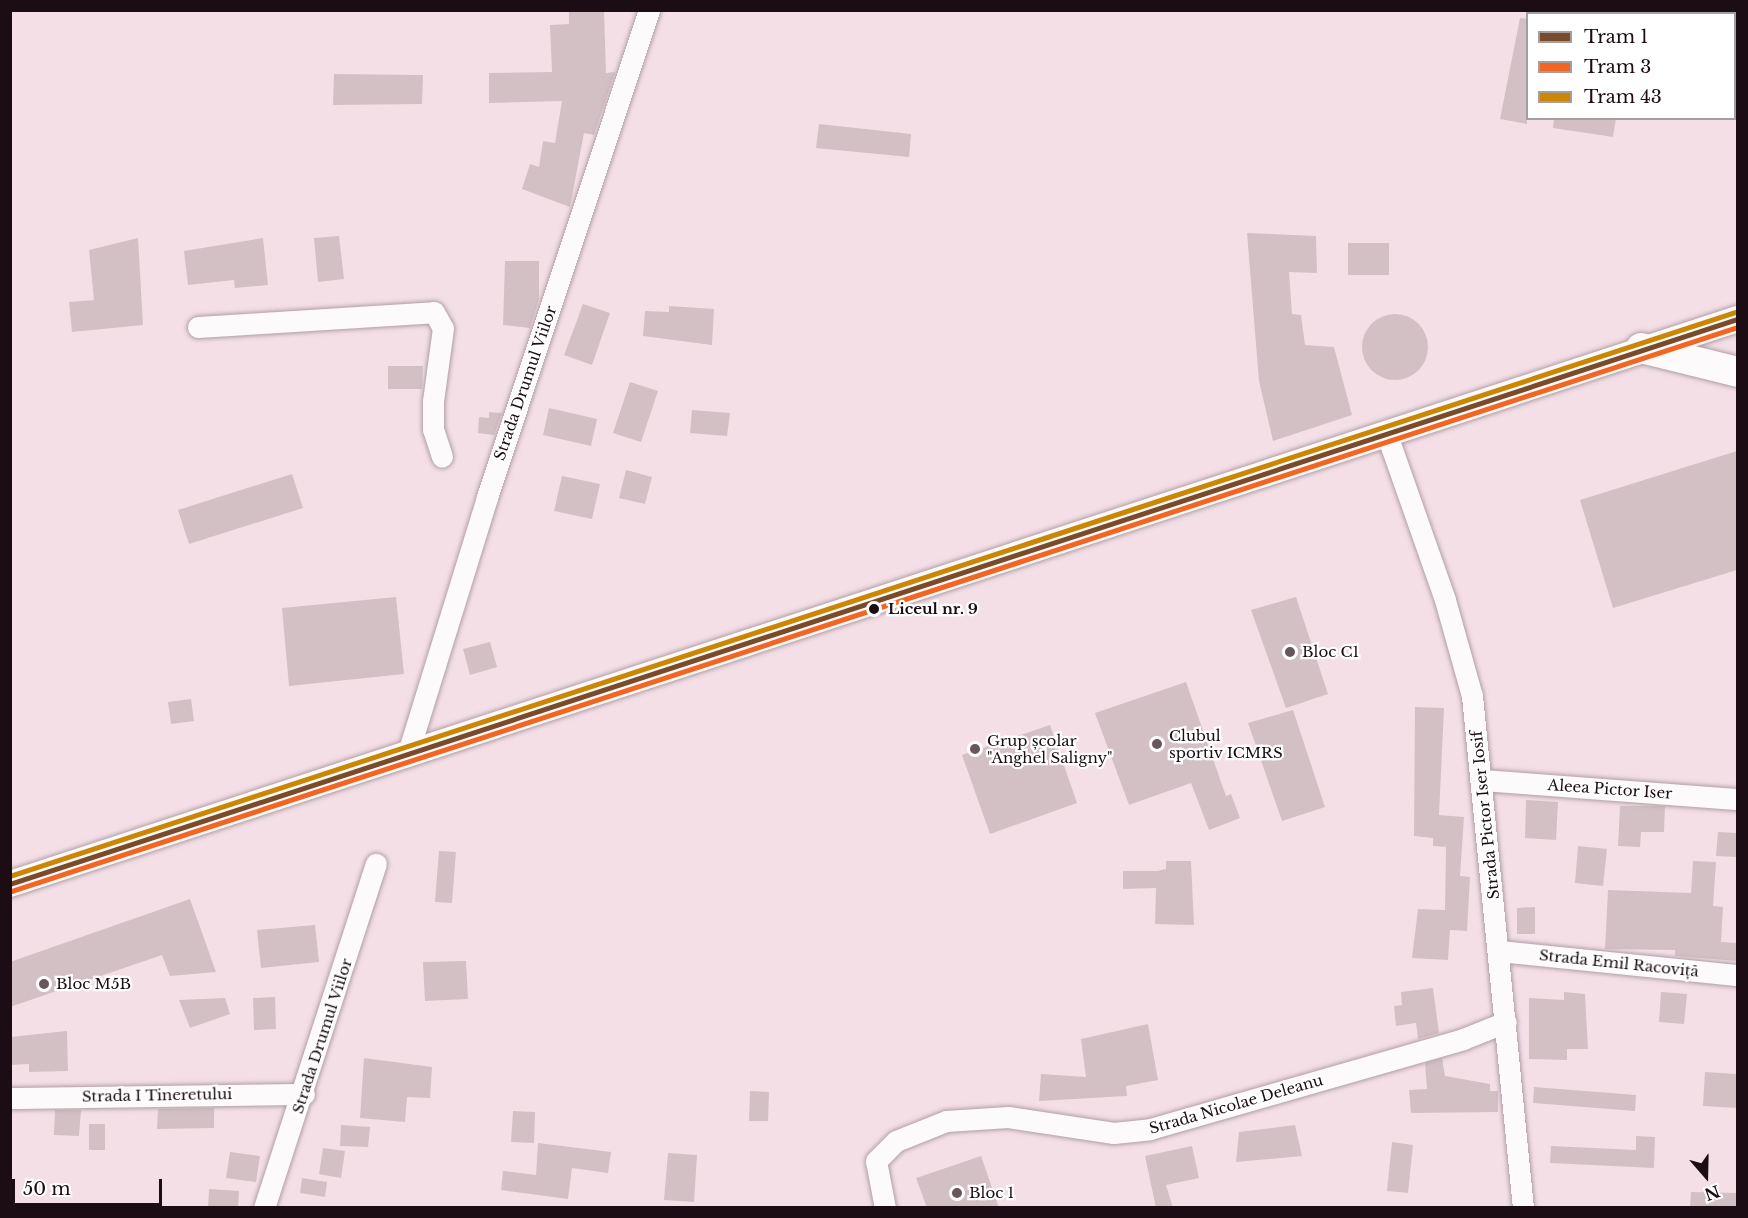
<!DOCTYPE html>
<html>
<head>
<meta charset="utf-8">
<style>
  body { margin:0 }
  #map { position:relative; width:1748px; height:1218px; overflow:hidden; background:#f4dfe7; font-family:"Libre Baskerville",serif }
  div>[style] { position:absolute }
  .building>* { inset:0; background:#d3c0c5 }
  .round { border-radius:50% }
  .roads { filter:drop-shadow(0 0 2px #b19fa6) drop-shadow(0 0 2px #b19fa6) }
  .minor>* { height:21px; margin:-10.5px; padding:0 10.5px; transform-origin:10.5px; border-radius:10.5px; background:#fdfafb }
  .major>* { height:26px; margin:-13px; padding:0 13px; transform-origin:13px; border-radius:13px; background:#fdfafb }
  .highway>* { height:30px; margin:-15px; padding:0 15px; transform-origin:15px; border-radius:15px; background:#fdfafb }
  .tram>* { height:1.5px; margin:-0.75px; padding:0 0.75px; transform-origin:0.75px; border-radius:0.75px; background:#cdc6c9 }
  .tram-1>* { height:4.5px; margin:-2.25px; padding:0 2.25px; transform-origin:2.25px; border-radius:2.25px; background:#7a4b2a }
  .tram-2>* { height:4.5px; margin:-2.25px; padding:0 2.25px; transform-origin:2.25px; border-radius:2.25px; background:#f26522 }
  .tram-3>* { height:4.5px; margin:-2.25px; padding:0 2.25px; transform-origin:2.25px; border-radius:2.25px; background:#cb8704 }
  .dots>* { width:16px; height:16px; translate:-50% -50%; box-sizing:border-box; border:3px solid #fff; border-radius:50% }
  span { translate:-50% -50%; white-space:nowrap; text-align:center; line-height:1.15; -webkit-text-stroke:4.5px #fff; paint-order:stroke }
  .street-label { font-size:15px; color:#1c0c13 }
  .stop-label { font-size:15px; color:#1c0c13; font-weight:700 }
  .left { translate:0 -50%; text-align:left }
  .poi-label { font-size:15px; color:#1c0c13 }
  .frame { position:absolute; inset:0; border:12px solid #1c0c13; pointer-events:none }
  .legend { position:absolute; left:1526px; top:12px; width:210px; height:108px; box-sizing:border-box; background:#fff; border:2px solid #a49ea1; margin:0; padding:8px 10px; list-style:none; font-size:18px; color:#1c0c13 }
  .legend li { display:flex; align-items:center; gap:12px; height:30px }
  .legend b { width:30px; border:2px solid #a49ea1 }
  .north { position:absolute; left:1676px; top:1146px; width:60px; height:60px; -webkit-text-stroke:4px #fff; paint-order:stroke; rotate:160deg; font-size:16px; font-weight:700; line-height:24px; text-align:center; color:#1c0c13 }
  .north::after { content:''; display:block; margin:auto; width:21px; height:27px; background:#1c0c13; clip-path:polygon(50% 0,100% 100%,50% 72%,0 100%) }
  .scale { position:absolute; left:12px; top:1179px; width:150px; height:27px; box-sizing:border-box; border:3px solid #1c0c13; border-top:0; padding-left:8px; font-size:18px; line-height:21px; white-space:nowrap; color:#1c0c13; -webkit-text-stroke:4px #fff; paint-order:stroke }
</style>
</head>
<body>
<div id="map">
  <div class="building">
    <div style="clip-path:polygon(569px 10px,604px 10px,606px 73px,615px 72px,594px 135px,584px 133px,570px 207px,522px 189px,530px 164px,539px 167px,543px 141px,555px 143px,562px 101px,489px 103px,489px 73px,552px 72px,550px 25px,569px 24px)"></div>
    <div style="clip-path:polygon(1520px 18px,1527px 19px,1527px 124px,1500px 119px)"></div>
    <div style="clip-path:polygon(334px 74px,423px 75px,422px 104px,333px 105px)"></div>
    <div style="clip-path:polygon(1554px 118px,1616px 118px,1613px 137px,1553px 128px)"></div>
    <div style="clip-path:polygon(819px 124px,911px 134px,909px 157px,816px 148px)"></div>
    <div style="clip-path:polygon(1247px 233px,1316px 236px,1317px 273px,1289px 272px,1292px 314px,1301px 315px,1305px 345px,1334px 347px,1352px 415px,1273px 441px,1259px 381px)"></div>
    <div style="clip-path:polygon(339px 236px,344px 279px,318px 282px,314px 238px)"></div>
    <div style="clip-path:polygon(138px 238px,143px 325px,72px 332px,69px 302px,94px 300px,89px 250px)"></div>
    <div style="clip-path:polygon(263px 238px,268px 285px,235px 288px,234px 280px,188px 285px,184px 251px)"></div>
    <div style="clip-path:polygon(1348px 243px,1389px 243px,1389px 275px,1348px 275px)"></div>
    <div style="clip-path:polygon(505px 261px,539px 261px,539px 299px,530px 328px,503px 325px)"></div>
    <div style="clip-path:polygon(583px 304px,610px 313px,592px 365px,564px 355px)"></div>
    <div style="clip-path:polygon(669px 306px,714px 309px,712px 345px,643px 336px,645px 311px,669px 312px)"></div>
    <div class="round" style="left:1362px;top:314px;width:66px;height:66px"></div>
    <div style="clip-path:polygon(388px 366px,423px 366px,422px 389px,388px 389px)"></div>
    <div style="clip-path:polygon(630px 382px,658px 391px,641px 442px,613px 433px)"></div>
    <div style="clip-path:polygon(549px 408px,597px 419px,591px 446px,543px 435px)"></div>
    <div style="clip-path:polygon(692px 410px,730px 413px,727px 436px,690px 433px)"></div>
    <div style="clip-path:polygon(489px 412px,502px 413px,494px 435px,478px 433px,479px 417px,489px 418px)"></div>
    <div style="clip-path:polygon(1737px 451px,1737px 570px,1613px 608px,1580px 500px)"></div>
    <div style="clip-path:polygon(626px 470px,652px 477px,645px 504px,619px 498px)"></div>
    <div style="clip-path:polygon(292px 474px,303px 508px,189px 544px,178px 510px)"></div>
    <div style="clip-path:polygon(562px 476px,600px 484px,592px 519px,554px 511px)"></div>
    <div style="clip-path:polygon(396px 597px,404px 674px,289px 686px,282px 608px)"></div>
    <div style="clip-path:polygon(1296px 597px,1328px 694px,1286px 708px,1251px 610px)"></div>
    <div style="clip-path:polygon(490px 642px,497px 667px,470px 675px,463px 649px)"></div>
    <div style="clip-path:polygon(1186px 682px,1226px 796px,1231px 794px,1240px 818px,1209px 830px,1191px 783px,1129px 805px,1095px 713px)"></div>
    <div style="clip-path:polygon(191px 699px,194px 721px,171px 724px,168px 702px)"></div>
    <div style="clip-path:polygon(1415px 707px,1444px 708px,1439px 815px,1464px 817px,1460px 876px,1470px 877px,1467px 931px,1450px 930px,1448px 960px,1412px 958px,1418px 909px,1445px 910px,1446px 847px,1433px 846px,1433px 838px,1414px 836px)"></div>
    <div style="clip-path:polygon(1293px 710px,1325px 807px,1282px 821px,1248px 723px)"></div>
    <div style="clip-path:polygon(1050px 725px,1077px 803px,990px 834px,962px 755px)"></div>
    <div style="clip-path:polygon(1526px 800px,1558px 802px,1556px 840px,1525px 838px)"></div>
    <div style="clip-path:polygon(1620px 806px,1665px 806px,1664px 832px,1641px 832px,1640px 847px,1618px 846px)"></div>
    <div style="clip-path:polygon(1718px 832px,1737px 833px,1737px 857px,1716px 856px)"></div>
    <div style="clip-path:polygon(1578px 846px,1607px 849px,1603px 886px,1575px 883px)"></div>
    <div style="clip-path:polygon(439px 851px,456px 852px,452px 903px,435px 902px)"></div>
    <div style="clip-path:polygon(1166px 861px,1191px 861px,1194px 925px,1155px 924px,1156px 888px,1123px 889px,1123px 871px,1157px 871px,1166px 869px)"></div>
    <div style="clip-path:polygon(1693px 861px,1716px 862px,1713px 906px,1723px 907px,1721px 942px,1737px 943px,1737px 961px,1675px 956px,1675px 950px,1605px 949px,1608px 890px,1691px 893px)"></div>
    <div style="clip-path:polygon(190px 899px,216px 972px,170px 976px,162px 955px,10px 1007px,10px 962px)"></div>
    <div style="clip-path:polygon(1535px 907px,1535px 934px,1517px 934px,1517px 908px)"></div>
    <div style="clip-path:polygon(315px 925px,319px 962px,261px 968px,257px 930px)"></div>
    <div style="clip-path:polygon(466px 961px,468px 999px,425px 1001px,423px 962px)"></div>
    <div style="clip-path:polygon(1433px 988px,1439px 1033px,1418px 1039px,1416px 1023px,1396px 1026px,1394px 1006px,1402px 1005px,1401px 992px)"></div>
    <div style="clip-path:polygon(1564px 992px,1585px 994px,1588px 1049px,1567px 1049px,1567px 1060px,1529px 1059px,1529px 998px,1564px 1000px)"></div>
    <div style="clip-path:polygon(1661px 992px,1687px 994px,1684px 1024px,1659px 1022px)"></div>
    <div style="clip-path:polygon(275px 997px,276px 1029px,254px 1030px,253px 998px)"></div>
    <div style="clip-path:polygon(225px 998px,230px 1014px,190px 1028px,179px 1000px)"></div>
    <div style="clip-path:polygon(1148px 1024px,1158px 1080px,1126px 1086px,1127px 1096px,1039px 1101px,1041px 1074px,1086px 1077px,1081px 1039px)"></div>
    <div style="clip-path:polygon(67px 1031px,68px 1071px,29px 1072px,29px 1064px,10px 1065px,10px 1037px)"></div>
    <div style="clip-path:polygon(364px 1058px,432px 1067px,430px 1098px,407px 1097px,405px 1122px,360px 1118px)"></div>
    <div style="clip-path:polygon(1442px 1058px,1445px 1076px,1490px 1084px,1490px 1091px,1498px 1091px,1498px 1112px,1411px 1113px,1409px 1090px,1427px 1089px,1425px 1063px)"></div>
    <div style="clip-path:polygon(1705px 1072px,1737px 1074px,1737px 1108px,1703px 1106px)"></div>
    <div style="clip-path:polygon(1534px 1087px,1636px 1095px,1635px 1111px,1533px 1103px)"></div>
    <div style="clip-path:polygon(750px 1091px,769px 1092px,768px 1121px,749px 1121px)"></div>
    <div style="clip-path:polygon(214px 1108px,214px 1128px,157px 1129px,158px 1109px)"></div>
    <div style="clip-path:polygon(55px 1110px,81px 1110px,79px 1136px,54px 1135px)"></div>
    <div style="clip-path:polygon(513px 1111px,535px 1112px,534px 1143px,511px 1142px)"></div>
    <div style="clip-path:polygon(89px 1124px,105px 1124px,105px 1150px,89px 1150px)"></div>
    <div style="clip-path:polygon(341px 1125px,370px 1127px,368px 1147px,340px 1146px)"></div>
    <div style="clip-path:polygon(1295px 1125px,1302px 1156px,1236px 1162px,1239px 1132px)"></div>
    <div style="clip-path:polygon(1636px 1136px,1655px 1137px,1654px 1168px,1550px 1163px,1551px 1146px,1636px 1150px)"></div>
    <div style="clip-path:polygon(1392px 1142px,1413px 1145px,1408px 1193px,1387px 1191px)"></div>
    <div style="clip-path:polygon(538px 1143px,611px 1152px,608px 1173px,572px 1168px,568px 1199px,501px 1190px,503px 1171px,536px 1175px)"></div>
    <div style="clip-path:polygon(1192px 1146px,1199px 1178px,1166px 1185px,1173px 1208px,1156px 1208px,1145px 1156px)"></div>
    <div style="clip-path:polygon(323px 1148px,345px 1151px,341px 1178px,319px 1174px)"></div>
    <div style="clip-path:polygon(230px 1152px,260px 1156px,256px 1182px,226px 1178px)"></div>
    <div style="clip-path:polygon(668px 1153px,697px 1155px,694px 1202px,664px 1200px)"></div>
    <div style="clip-path:polygon(981px 1156px,999px 1208px,927px 1208px,916px 1178px)"></div>
    <div style="clip-path:polygon(302px 1178px,327px 1182px,325px 1197px,300px 1193px)"></div>
    <div style="clip-path:polygon(209px 1189px,239px 1191px,238px 1208px,208px 1208px)"></div>
    <div style="clip-path:polygon(1691px 1192px,1737px 1193px,1737px 1208px,1690px 1208px)"></div>
  </div>
  <div class="roads">
    <div class="minor">
      <div style="left:198px;top:327px;width:236px;rotate:-3.6deg"></div>
      <div style="left:434px;top:312px;width:18px;rotate:61deg"></div>
      <div style="left:443px;top:328px;width:74px;rotate:97.8deg"></div>
      <div style="left:433px;top:401px;width:28px;rotate:90deg"></div>
      <div style="left:433px;top:429px;width:29px;rotate:72deg"></div>
      <div style="left:1387px;top:435px;width:175px;rotate:70.6deg"></div>
      <div style="left:1445px;top:600px;width:100px;rotate:74.3deg"></div>
      <div style="left:1472px;top:696px;width:515px;rotate:84.31deg"></div>
      <div style="left:407px;top:756px;width:271px;rotate:-72.8deg"></div>
      <div style="left:487px;top:497px;width:513px;rotate:-71.6deg"></div>
      <div style="left:1483px;top:780px;width:256px;rotate:4.3deg"></div>
      <div style="left:1500px;top:951px;width:239px;rotate:5.8deg"></div>
      <div style="left:10px;top:1098px;width:294px;rotate:-0.8deg"></div>
      <div style="left:264px;top:1208px;width:362px;rotate:-72deg"></div>
      <div style="left:885px;top:1208px;width:48px;rotate:-100.8deg"></div>
      <div style="left:876px;top:1161px;width:28px;rotate:-45deg"></div>
      <div style="left:896px;top:1141px;width:54px;rotate:-21.8deg"></div>
      <div style="left:946px;top:1121px;width:62px;rotate:-3.7deg"></div>
      <div style="left:1008px;top:1117px;width:107px;rotate:8.6deg"></div>
      <div style="left:1114px;top:1133px;width:36px;rotate:-6deg"></div>
      <div style="left:1150px;top:1129px;width:326px;rotate:-16deg"></div>
      <div style="left:1463px;top:1039px;width:46px;rotate:-21.6deg"></div>
    </div>
    <div class="major">
      <div style="left:10px;top:884px;width:1818px;rotate:-18.11deg"></div>
    </div>
    <div class="highway">
      <div style="left:1641px;top:348px;width:100px;rotate:13.9deg"></div>
    </div>
  </div>
  <div class="tram">
    <div style="left:10px;top:878px;width:95px;rotate:-18.4deg"></div>
  </div>
  <div class="tram-1">
    <div style="left:10px;top:884px;width:1818px;rotate:-18.11deg"></div>
  </div>
  <div class="tram-2">
    <div style="left:12px;top:891px;width:1816px;rotate:-18.1deg"></div>
  </div>
  <div class="tram-3">
    <div style="left:10px;top:876px;width:1816px;rotate:-18.1deg"></div>
  </div>
  <div class="dots">
    <div style="left:874px;top:609px;background:#1c0c13"></div>
    <div style="left:1290px;top:652px;background:#68565d"></div>
    <div style="left:1157px;top:744px;background:#68565d"></div>
    <div style="left:975px;top:749px;background:#68565d"></div>
    <div style="left:44px;top:984px;background:#68565d"></div>
    <div style="left:957px;top:1193px;background:#68565d"></div>
  </div>
  <div class="street-label">
    <span style="left:525px;top:383px;rotate:-71deg">Strada Drumul Viilor</span>
    <span style="left:1610px;top:789px;rotate:4deg">Aleea Pictor Iser</span>
    <span style="left:1485px;top:815px;rotate:-96deg">Strada Pictor Iser Iosif</span>
    <span style="left:1619px;top:963px;rotate:6deg">Strada Emil Racoviță</span>
    <span style="left:322px;top:1036px;rotate:-72deg">Strada Drumul Viilor</span>
    <span style="left:157px;top:1095px;rotate:-1deg">Strada I Tineretului</span>
    <span style="left:1236px;top:1104px;rotate:-16deg">Strada Nicolae Deleanu</span>
  </div>
  <div class="stop-label">
    <span class="left" style="left:888px;top:609px">Liceul nr. 9</span>
  </div>
  <div class="poi-label">
    <span class="left" style="left:1302px;top:652px">Bloc C1</span>
    <span class="left" style="left:1169px;top:744px">Clubul<br>sportiv ICMRS</span>
    <span class="left" style="left:987px;top:749px">Grup școlar<br>"Anghel Saligny"</span>
    <span class="left" style="left:56px;top:984px">Bloc M5B</span>
    <span class="left" style="left:969px;top:1193px">Bloc 1</span>
  </div>
  <div class="frame"></div>
  <ul class="legend">
  <li><b style="height:8px;background:#7a4b2a"></b>Tram 1</li>
  <li><b style="height:8px;background:#f26522"></b>Tram 3</li>
  <li><b style="height:8px;background:#cb8704"></b>Tram 43</li>
  </ul>
  <div class="north">N</div>
  <div class="scale">50 m</div>
</div>
</body>
</html>
